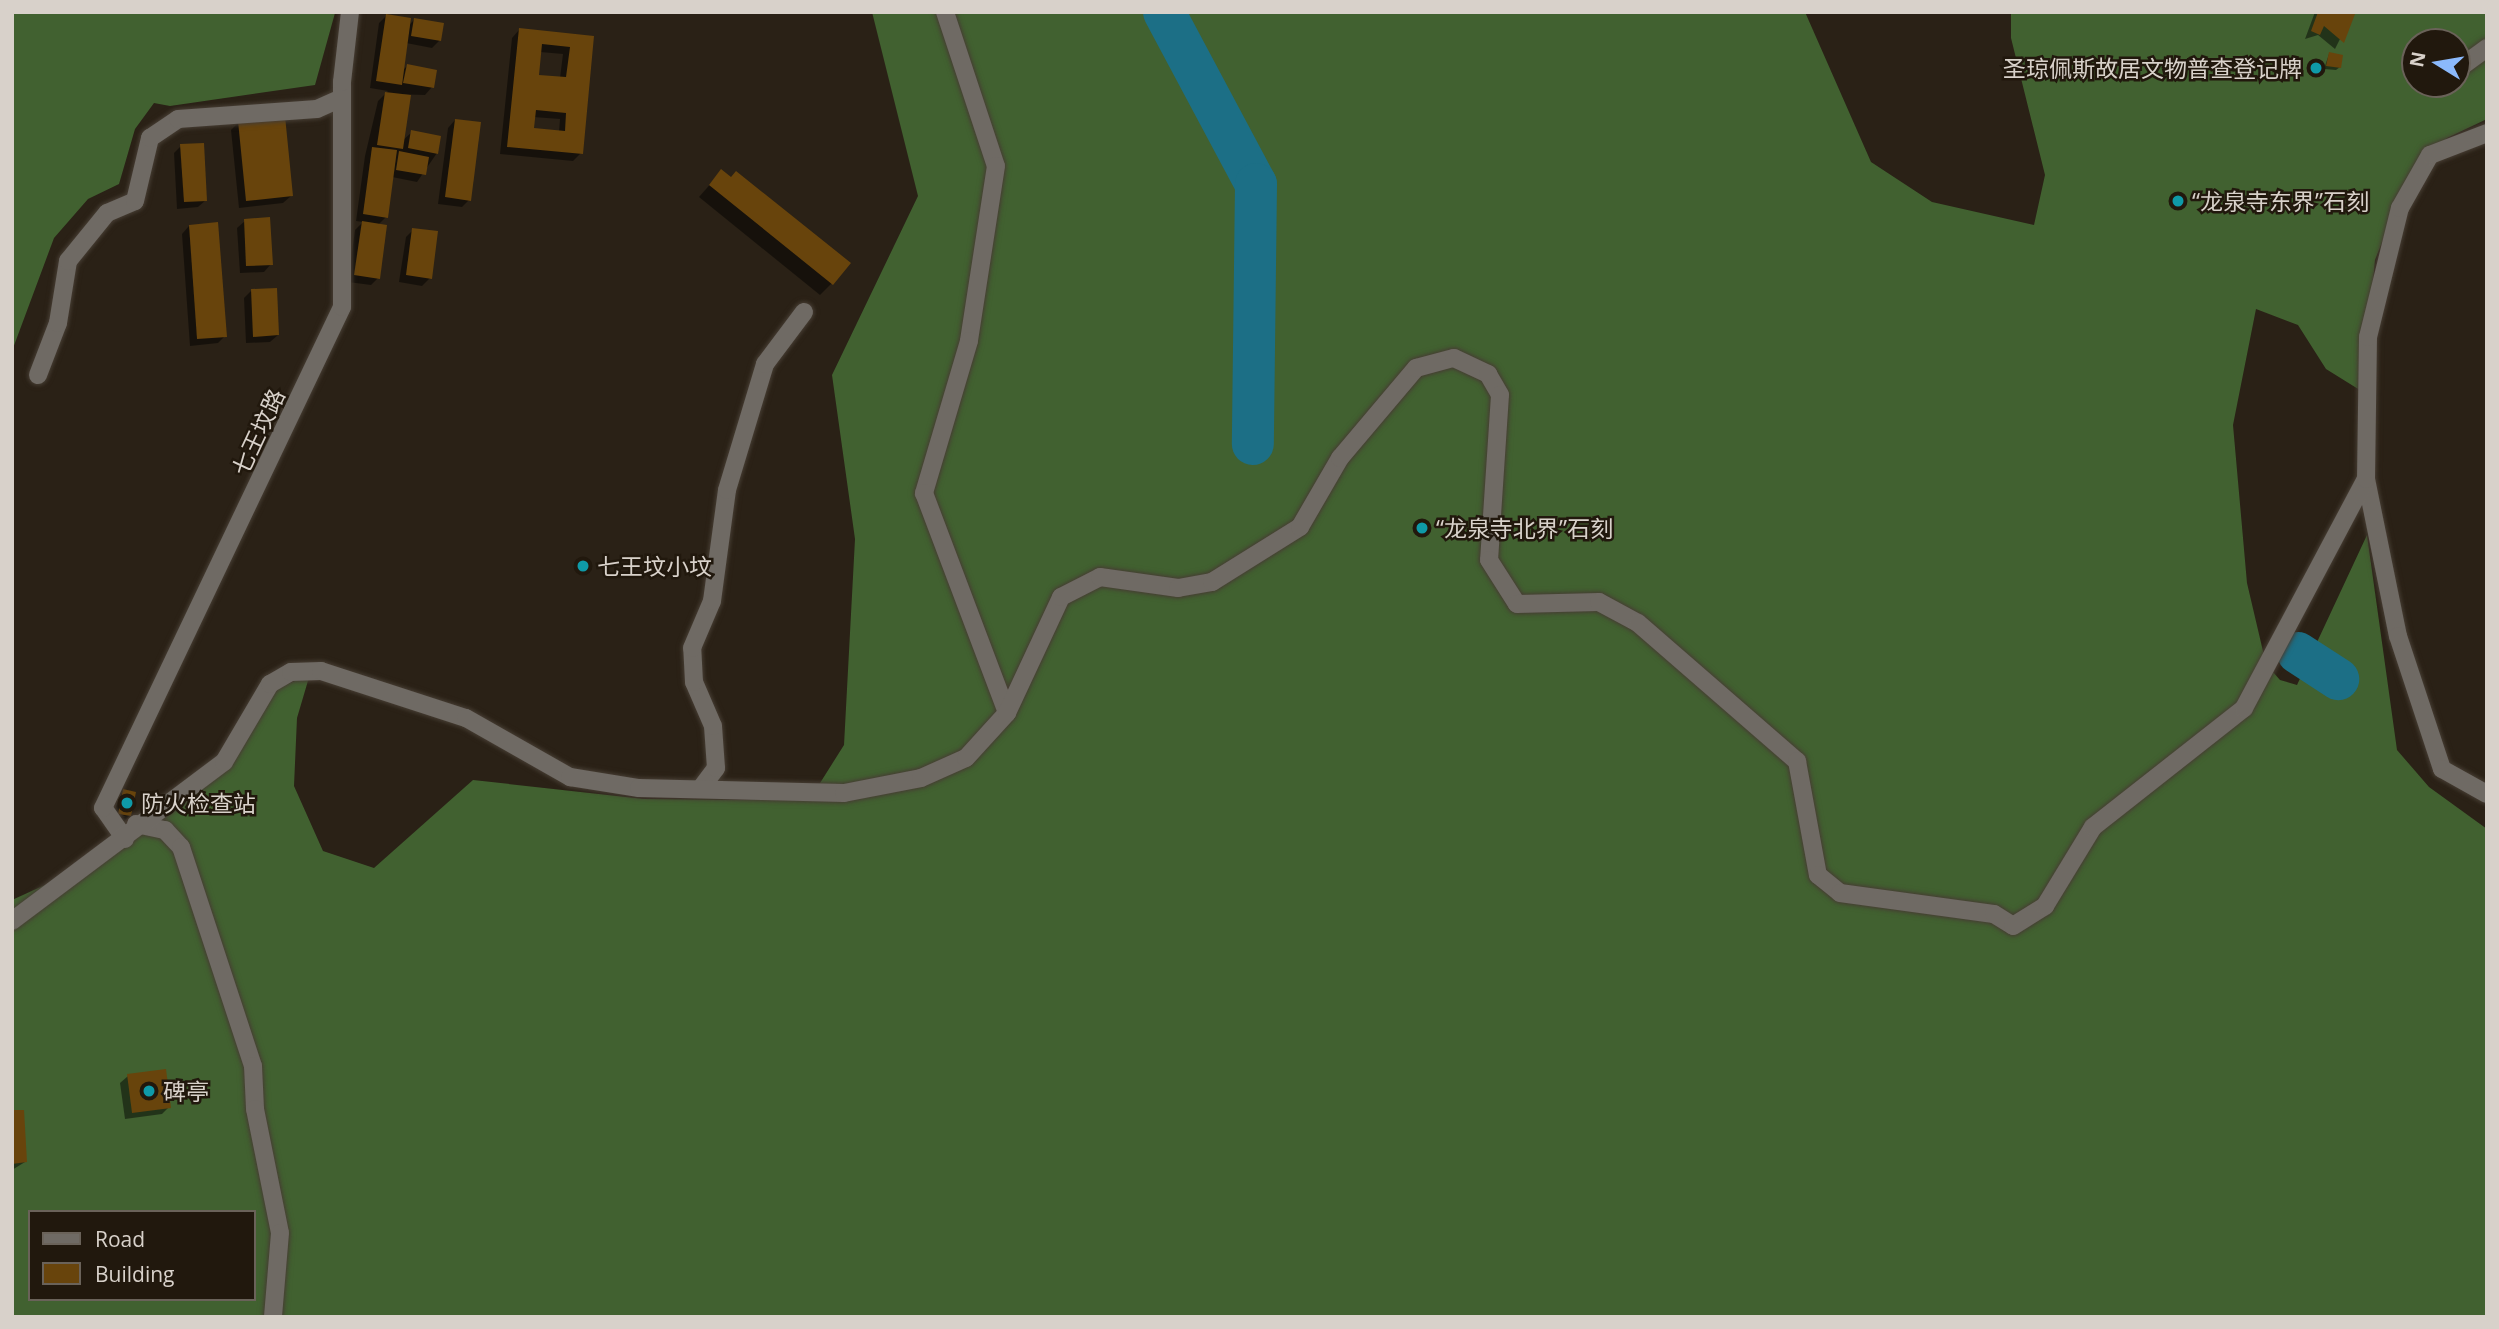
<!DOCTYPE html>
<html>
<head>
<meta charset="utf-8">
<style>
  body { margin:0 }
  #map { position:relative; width:2499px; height:1329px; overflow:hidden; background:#2a2116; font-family:"Open Sans","Noto Sans SC",sans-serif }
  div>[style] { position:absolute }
  .forest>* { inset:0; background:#416130 }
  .shadow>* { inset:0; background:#0007 }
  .river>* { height:42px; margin:-21px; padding:0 21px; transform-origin:21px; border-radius:21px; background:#1c6f86 }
  .building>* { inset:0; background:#68440c }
  .roads { filter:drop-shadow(0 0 2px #463d33) drop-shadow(0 0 2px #463d33) }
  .minor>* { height:18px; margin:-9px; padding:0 9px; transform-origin:9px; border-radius:9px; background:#6f6a64 }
  .dots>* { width:19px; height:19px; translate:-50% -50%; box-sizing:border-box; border:4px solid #21180d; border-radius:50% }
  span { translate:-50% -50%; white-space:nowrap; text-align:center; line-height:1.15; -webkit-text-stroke:5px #21180d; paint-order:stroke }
  .poi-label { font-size:23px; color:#d8d1ca }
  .right { translate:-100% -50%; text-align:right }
  .left { translate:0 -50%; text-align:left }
  .street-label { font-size:23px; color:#d8d1ca }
  .frame { position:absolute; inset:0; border:14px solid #d8d1ca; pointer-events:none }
  .legend { position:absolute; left:28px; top:1210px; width:228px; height:91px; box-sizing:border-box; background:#21180d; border:2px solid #6a6259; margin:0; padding:9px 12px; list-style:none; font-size:21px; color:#d8d1ca }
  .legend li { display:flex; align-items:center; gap:14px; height:35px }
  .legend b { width:35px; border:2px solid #6a6259 }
  .north { position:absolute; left:2401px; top:28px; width:70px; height:70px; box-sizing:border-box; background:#21180d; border:2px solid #6a6259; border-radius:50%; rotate:281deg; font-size:19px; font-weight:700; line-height:28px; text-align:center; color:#d8d1ca }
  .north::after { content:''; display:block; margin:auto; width:24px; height:32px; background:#8bb9fc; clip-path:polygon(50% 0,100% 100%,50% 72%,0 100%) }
</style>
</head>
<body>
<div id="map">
  <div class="forest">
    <div style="clip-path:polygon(12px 12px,335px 13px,315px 85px,170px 106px,154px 103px,135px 129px,119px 184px,88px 199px,54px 238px,12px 351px)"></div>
    <div style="clip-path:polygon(evenodd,872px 12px,1805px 12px,1871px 162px,1932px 202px,2034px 225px,2045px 175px,2011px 38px,2011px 12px,2487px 12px,2487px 119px,2447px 138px,2408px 177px,2375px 260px,2363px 392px,2326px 369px,2298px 325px,2256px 309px,2233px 425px,2247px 583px,2266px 664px,2280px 680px,2297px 685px,2367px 535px,2397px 750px,2429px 787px,2487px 829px,2487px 1317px,12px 1317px,12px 900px,115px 853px,159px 799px,227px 752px,268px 693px,310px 674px,297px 718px,294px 786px,323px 851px,374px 868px,473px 780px,644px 799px,748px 800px,815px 791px,844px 745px,855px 539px,832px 375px,918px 196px,872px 12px,2415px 42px,2457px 42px,2457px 84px,2415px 84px,2415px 42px,872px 12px,30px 1212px,254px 1212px,254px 1299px,30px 1299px,30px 1212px)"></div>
  </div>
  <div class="shadow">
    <div style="clip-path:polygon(2315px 12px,2352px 15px,2335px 49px,2318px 35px,2305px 39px)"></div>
    <div style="clip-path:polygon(386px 16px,408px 26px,415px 19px,440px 40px,432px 48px,406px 43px,402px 71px,407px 66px,432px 87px,425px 95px,390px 94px,402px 141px,412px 132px,437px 153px,417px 182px,392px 177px,386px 217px,378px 225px,378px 278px,371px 285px,348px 282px,355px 230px,363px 222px,356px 221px,365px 156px,378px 101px,388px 91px,370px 88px,379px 23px)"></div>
    <div style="clip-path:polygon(evenodd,519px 30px,592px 37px,581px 153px,573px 161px,500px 154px,512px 38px,519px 30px,540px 52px,563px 54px,560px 78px,538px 76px,540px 52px,519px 30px,533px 117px,560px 119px,559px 132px,532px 129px,533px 117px)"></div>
    <div style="clip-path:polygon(2329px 54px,2340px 67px,2336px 70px,2324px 69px)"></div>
    <div style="clip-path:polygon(455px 120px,469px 200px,462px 207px,438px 204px,448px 128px)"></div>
    <div style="clip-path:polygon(239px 122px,291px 196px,283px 203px,239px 208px,231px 130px)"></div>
    <div style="clip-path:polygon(181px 146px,206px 200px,198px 207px,177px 209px,174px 153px)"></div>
    <div style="clip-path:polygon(721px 172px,832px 283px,820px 295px,699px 197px)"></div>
    <div style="clip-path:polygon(245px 221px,271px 264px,264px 272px,240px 273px,237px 228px)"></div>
    <div style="clip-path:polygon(189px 226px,225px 336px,218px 343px,190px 346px,182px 234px)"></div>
    <div style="clip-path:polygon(413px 230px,430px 278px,422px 286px,399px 282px,406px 237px)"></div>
    <div style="clip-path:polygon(251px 291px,278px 335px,270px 342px,246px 343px,244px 298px)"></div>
    <div style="clip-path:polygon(123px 791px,130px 816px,122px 823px,113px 815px,126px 817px,114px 811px)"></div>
    <div style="clip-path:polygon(128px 1076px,169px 1107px,162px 1114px,125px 1119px,120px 1083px)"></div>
    <div style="clip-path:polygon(12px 1112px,25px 1162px,12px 1170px)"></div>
  </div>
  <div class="river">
    <div style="left:1164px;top:12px;width:195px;rotate:61.9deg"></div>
    <div style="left:1256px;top:184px;width:260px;rotate:90.7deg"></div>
    <div style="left:2298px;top:653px;width:48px;rotate:33deg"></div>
  </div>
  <div class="building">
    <div style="clip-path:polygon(2318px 12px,2355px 14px,2344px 43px,2324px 26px,2320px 35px,2311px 31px)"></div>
    <div style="clip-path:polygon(386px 14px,411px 18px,402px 85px,376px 81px)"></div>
    <div style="clip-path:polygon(414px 18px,444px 23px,441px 41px,411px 36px)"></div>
    <div style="clip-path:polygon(evenodd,519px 28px,594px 36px,583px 154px,507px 147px,519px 28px,542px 44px,570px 47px,566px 77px,539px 75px,542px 44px,519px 28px,536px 110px,566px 113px,565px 131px,534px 128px,536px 110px)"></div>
    <div style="clip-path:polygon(2329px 52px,2343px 55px,2341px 68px,2326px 66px)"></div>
    <div style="clip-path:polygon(407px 64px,437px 70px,434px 88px,403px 83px)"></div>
    <div style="clip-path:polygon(385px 92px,411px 95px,403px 149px,377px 145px)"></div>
    <div style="clip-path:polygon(285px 116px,293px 196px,246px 201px,238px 121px)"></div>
    <div style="clip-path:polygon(455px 119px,481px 122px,471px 201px,445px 197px)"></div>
    <div style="clip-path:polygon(411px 130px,441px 136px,438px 154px,408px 148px)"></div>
    <div style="clip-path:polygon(204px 143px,207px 201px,184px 202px,180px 144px)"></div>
    <div style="clip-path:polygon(372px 147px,397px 150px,388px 218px,363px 214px)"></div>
    <div style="clip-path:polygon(399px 151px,429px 157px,426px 175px,396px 170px)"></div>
    <div style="clip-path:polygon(721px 169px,731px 177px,736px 171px,851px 263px,833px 285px,709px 185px)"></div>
    <div style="clip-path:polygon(270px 217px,273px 265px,246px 266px,244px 219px)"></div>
    <div style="clip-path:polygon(362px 221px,387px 225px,380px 279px,354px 275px)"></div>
    <div style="clip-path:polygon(218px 222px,227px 337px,197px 339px,189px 225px)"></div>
    <div style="clip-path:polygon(412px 228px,438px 231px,432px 279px,406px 275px)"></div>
    <div style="clip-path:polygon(277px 288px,279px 335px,253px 337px,251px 289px)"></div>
    <div style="clip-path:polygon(123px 789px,136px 792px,131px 816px,118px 814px)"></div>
    <div style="clip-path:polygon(166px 1069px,171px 1108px,132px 1113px,127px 1074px)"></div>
    <div style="clip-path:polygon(12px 1110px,24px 1110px,27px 1162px,12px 1164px)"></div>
  </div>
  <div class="roads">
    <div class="minor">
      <div style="left:945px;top:12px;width:162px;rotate:71.7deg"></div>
      <div style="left:996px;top:166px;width:177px;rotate:98.8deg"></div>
      <div style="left:969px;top:341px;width:159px;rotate:106.5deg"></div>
      <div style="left:924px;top:493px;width:235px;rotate:69.3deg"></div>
      <div style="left:2458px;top:69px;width:36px;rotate:-36deg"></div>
      <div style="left:38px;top:375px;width:56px;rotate:-69deg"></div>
      <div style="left:58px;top:323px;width:63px;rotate:-80.8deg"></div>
      <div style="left:68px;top:261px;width:62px;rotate:-50.9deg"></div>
      <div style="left:107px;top:213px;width:30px;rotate:-23deg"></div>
      <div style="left:135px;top:201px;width:65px;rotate:-76.6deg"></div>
      <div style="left:150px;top:138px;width:34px;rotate:-34deg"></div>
      <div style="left:178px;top:119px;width:139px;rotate:-4.1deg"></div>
      <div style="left:317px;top:109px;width:27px;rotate:-24deg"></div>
      <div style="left:2366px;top:479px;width:160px;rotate:78.5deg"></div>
      <div style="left:2398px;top:636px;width:140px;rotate:71.7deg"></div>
      <div style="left:2442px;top:769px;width:51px;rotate:29.1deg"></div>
      <div style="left:701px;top:788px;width:25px;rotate:-53deg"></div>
      <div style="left:716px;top:768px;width:42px;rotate:-94.1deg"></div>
      <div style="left:713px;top:726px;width:48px;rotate:-113.4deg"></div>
      <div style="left:694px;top:682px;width:34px;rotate:-93deg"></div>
      <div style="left:692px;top:648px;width:51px;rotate:-66.9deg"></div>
      <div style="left:712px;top:601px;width:112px;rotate:-82.3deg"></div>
      <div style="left:727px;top:490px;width:132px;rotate:-73.2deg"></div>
      <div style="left:765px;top:364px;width:65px;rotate:-53.1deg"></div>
      <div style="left:136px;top:824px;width:30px;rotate:12deg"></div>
      <div style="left:165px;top:830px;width:23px;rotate:47deg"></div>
      <div style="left:181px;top:847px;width:231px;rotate:71.8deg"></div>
      <div style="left:253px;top:1066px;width:43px;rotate:87.3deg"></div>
      <div style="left:255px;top:1109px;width:126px;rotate:78.6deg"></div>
      <div style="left:280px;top:1233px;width:84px;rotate:94.8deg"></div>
      <div style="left:125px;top:839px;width:38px;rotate:-125deg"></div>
      <div style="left:103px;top:808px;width:555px;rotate:-64.5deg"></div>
      <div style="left:342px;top:307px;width:225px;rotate:-90deg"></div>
      <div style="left:342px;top:82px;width:70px;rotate:-83.5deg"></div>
      <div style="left:12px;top:921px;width:265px;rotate:-36.9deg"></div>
      <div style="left:224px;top:762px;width:91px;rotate:-59.5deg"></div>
      <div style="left:270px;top:684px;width:24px;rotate:-30deg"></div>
      <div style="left:291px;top:672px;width:30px;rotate:-2deg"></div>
      <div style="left:321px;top:671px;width:152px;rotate:18deg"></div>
      <div style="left:466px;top:718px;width:120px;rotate:29.6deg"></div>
      <div style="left:570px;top:777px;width:70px;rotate:9.1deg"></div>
      <div style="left:639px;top:788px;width:205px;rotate:1.4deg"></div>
      <div style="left:844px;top:793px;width:78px;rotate:-11deg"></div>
      <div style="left:921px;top:778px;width:49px;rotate:-24deg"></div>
      <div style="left:966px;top:758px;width:61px;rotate:-47.7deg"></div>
      <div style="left:1007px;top:713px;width:128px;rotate:-65deg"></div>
      <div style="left:1061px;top:597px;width:44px;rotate:-27.1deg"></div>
      <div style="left:1100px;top:577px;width:79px;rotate:8deg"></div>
      <div style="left:1178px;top:588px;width:35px;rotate:-10deg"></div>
      <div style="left:1212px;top:582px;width:104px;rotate:-32deg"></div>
      <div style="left:1300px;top:527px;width:80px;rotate:-59.9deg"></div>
      <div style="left:1340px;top:458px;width:118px;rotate:-49.8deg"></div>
      <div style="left:1416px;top:368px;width:39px;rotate:-15deg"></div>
      <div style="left:1454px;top:358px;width:38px;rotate:25deg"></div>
      <div style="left:1488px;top:374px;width:24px;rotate:60deg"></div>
      <div style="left:1500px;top:395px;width:165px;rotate:93.8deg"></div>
      <div style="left:1489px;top:560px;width:52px;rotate:57.5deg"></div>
      <div style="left:1517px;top:604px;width:82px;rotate:-1.4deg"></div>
      <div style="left:1599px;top:602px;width:44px;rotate:28.3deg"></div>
      <div style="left:1638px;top:623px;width:211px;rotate:41deg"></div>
      <div style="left:1797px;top:761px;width:116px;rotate:79.6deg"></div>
      <div style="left:1818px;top:875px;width:28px;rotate:39deg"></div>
      <div style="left:1840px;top:893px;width:155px;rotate:7.8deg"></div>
      <div style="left:1994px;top:914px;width:22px;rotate:32deg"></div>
      <div style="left:2013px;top:926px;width:38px;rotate:-32deg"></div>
      <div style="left:2045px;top:906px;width:92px;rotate:-58.7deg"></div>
      <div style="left:2093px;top:827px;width:192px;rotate:-38.2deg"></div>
      <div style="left:2244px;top:708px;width:259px;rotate:-62deg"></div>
      <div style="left:2366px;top:479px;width:142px;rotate:-89.2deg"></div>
      <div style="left:2368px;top:337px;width:133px;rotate:-76.1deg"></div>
      <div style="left:2400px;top:208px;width:61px;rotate:-60.5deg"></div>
      <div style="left:2430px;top:155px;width:61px;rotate:-21.1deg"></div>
    </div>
  </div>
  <div class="dots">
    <div style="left:2316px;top:68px;background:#0f9aa8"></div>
    <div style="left:2178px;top:201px;background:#0f9aa8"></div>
    <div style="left:1422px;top:528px;background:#0f9aa8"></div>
    <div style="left:583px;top:566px;background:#0f9aa8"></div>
    <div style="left:127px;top:803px;background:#0f9aa8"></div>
    <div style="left:149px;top:1091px;background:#0f9aa8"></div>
  </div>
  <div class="poi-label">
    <span class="right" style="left:2302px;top:68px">圣琼佩斯故居文物普查登记牌</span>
    <span class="left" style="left:2192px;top:201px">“龙泉寺东界”石刻</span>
    <span class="left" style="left:1436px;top:528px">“龙泉寺北界”石刻</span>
    <span class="left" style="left:597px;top:566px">七王坟小坟</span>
    <span class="left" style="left:141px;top:803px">防火检查站</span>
    <span class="left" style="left:163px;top:1091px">碑亭</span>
  </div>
  <div class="street-label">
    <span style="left:258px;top:432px;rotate:-65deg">七王坟路</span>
  </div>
  <div class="frame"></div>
  <ul class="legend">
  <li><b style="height:9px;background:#6f6a64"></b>Road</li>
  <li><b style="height:19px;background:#68440c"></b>Building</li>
  </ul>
  <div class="north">N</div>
</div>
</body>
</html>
